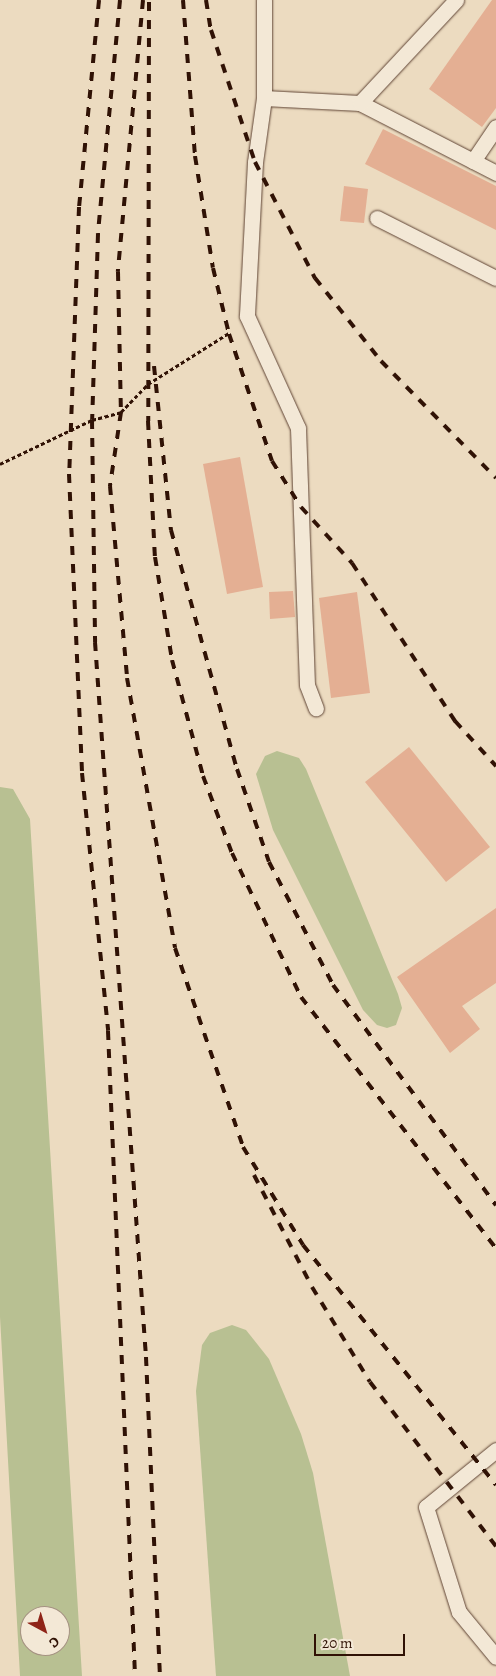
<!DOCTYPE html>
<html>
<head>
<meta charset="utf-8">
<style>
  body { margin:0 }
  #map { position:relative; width:496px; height:1676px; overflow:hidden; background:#ecdbc0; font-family:Alegreya,serif }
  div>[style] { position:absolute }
  .green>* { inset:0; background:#b8c092 }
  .building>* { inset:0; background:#e4af93 }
  .path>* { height:3px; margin-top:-1.5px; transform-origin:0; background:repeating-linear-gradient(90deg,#301205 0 4px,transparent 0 6.5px) }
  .roads { filter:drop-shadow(0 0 1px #5f4434) drop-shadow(0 0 1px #5f4434) }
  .lane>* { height:15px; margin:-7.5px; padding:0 7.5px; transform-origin:7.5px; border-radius:7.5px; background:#f3e8d6 }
  .rail>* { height:4px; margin-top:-2px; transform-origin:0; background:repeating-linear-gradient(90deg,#301205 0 9px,transparent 0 18px) }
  span { translate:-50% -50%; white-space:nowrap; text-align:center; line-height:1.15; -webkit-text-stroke:4px #f3e8d6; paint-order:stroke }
  .north { position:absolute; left:20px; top:1606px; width:50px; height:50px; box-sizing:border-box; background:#f3e8d6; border:1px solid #a59282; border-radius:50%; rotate:141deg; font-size:14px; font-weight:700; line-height:20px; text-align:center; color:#301205 }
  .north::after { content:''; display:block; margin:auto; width:18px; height:22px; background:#8f2418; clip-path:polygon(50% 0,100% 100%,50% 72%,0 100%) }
  .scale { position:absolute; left:314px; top:1634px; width:91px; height:22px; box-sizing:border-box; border:2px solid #301205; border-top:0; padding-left:6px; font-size:15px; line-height:18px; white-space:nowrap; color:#301205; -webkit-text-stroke:4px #f3e8d6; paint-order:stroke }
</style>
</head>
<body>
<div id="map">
  <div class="green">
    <div style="clip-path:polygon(277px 751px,299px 758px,306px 769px,398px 994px,402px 1008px,396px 1025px,387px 1028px,377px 1025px,363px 1010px,273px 830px,256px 774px,265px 756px)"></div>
    <div style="clip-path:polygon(evenodd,0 787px,13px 789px,30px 819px,82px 1676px,20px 1676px,0 1317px,0 787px,30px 1616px,60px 1616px,60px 1646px,30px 1646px,30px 1616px)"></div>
    <div style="clip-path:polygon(232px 1325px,246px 1330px,269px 1359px,301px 1434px,313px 1473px,350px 1676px,216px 1676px,196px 1391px,202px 1345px,210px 1333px)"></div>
  </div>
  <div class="building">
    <div style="clip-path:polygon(492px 0,496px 0,496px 108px,482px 127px,429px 89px)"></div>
    <div style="clip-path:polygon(383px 129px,496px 186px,496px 230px,365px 164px)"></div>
    <div style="clip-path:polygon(344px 186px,368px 189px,364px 223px,340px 221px)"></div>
    <div style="clip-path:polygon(240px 457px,263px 587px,227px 594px,203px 464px)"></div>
    <div style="clip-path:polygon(293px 591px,295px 617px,270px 619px,269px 592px)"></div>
    <div style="clip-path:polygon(357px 592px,370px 693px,331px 698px,319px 598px)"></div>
    <div style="clip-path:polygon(409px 747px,490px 847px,446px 882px,365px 782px)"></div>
    <div style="clip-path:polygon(496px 908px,496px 983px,462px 1006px,480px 1029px,450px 1053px,397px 977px)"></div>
  </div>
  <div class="path">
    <div style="left:0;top:464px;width:102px;rotate:-25.6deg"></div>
    <div style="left:92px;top:420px;width:30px;rotate:-15deg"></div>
    <div style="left:121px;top:412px;width:39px;rotate:-46deg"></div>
    <div style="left:148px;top:384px;width:96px;rotate:-32.2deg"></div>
  </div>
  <div class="roads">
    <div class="lane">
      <div style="left:264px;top:0;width:98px;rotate:90deg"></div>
      <div style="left:264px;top:98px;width:65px;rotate:98deg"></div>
      <div style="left:255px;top:162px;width:154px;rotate:93deg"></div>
      <div style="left:247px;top:316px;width:123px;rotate:65.5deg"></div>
      <div style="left:298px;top:428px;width:257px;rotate:88deg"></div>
      <div style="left:307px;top:685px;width:25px;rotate:69deg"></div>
      <div style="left:264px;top:98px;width:96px;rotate:3deg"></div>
      <div style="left:360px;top:103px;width:153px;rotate:27.2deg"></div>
      <div style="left:360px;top:103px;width:141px;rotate:-47deg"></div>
      <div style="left:473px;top:161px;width:41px;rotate:-55.9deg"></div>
      <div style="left:377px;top:218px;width:133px;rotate:26.8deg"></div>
      <div style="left:496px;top:1450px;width:90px;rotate:140.8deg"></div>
      <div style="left:426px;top:1507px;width:110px;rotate:72.6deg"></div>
      <div style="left:459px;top:1612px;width:58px;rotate:50.6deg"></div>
    </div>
  </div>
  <div class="rail">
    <div style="left:99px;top:0;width:208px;rotate:95.5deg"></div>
    <div style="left:79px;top:207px;width:267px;rotate:92.1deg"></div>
    <div style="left:69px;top:474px;width:299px;rotate:87.5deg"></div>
    <div style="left:82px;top:773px;width:259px;rotate:84.2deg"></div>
    <div style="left:108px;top:1031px;width:646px;rotate:87.6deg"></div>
    <div style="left:120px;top:0;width:235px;rotate:95.4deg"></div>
    <div style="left:98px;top:234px;width:186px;rotate:91.8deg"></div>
    <div style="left:92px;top:420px;width:222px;rotate:89.2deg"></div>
    <div style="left:95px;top:642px;width:717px;rotate:85.92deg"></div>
    <div style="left:146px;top:1357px;width:319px;rotate:87.5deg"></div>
    <div style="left:143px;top:0;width:273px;rotate:95.3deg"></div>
    <div style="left:118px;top:272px;width:140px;rotate:88.8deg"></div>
    <div style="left:121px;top:412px;width:75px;rotate:98.5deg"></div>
    <div style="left:110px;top:486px;width:193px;rotate:84.9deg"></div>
    <div style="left:127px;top:678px;width:274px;rotate:79.9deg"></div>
    <div style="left:175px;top:948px;width:210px;rotate:71.1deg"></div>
    <div style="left:243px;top:1147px;width:115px;rotate:58.5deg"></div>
    <div style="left:303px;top:1245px;width:308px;rotate:51.2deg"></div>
    <div style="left:183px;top:0;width:156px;rotate:85.6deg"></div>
    <div style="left:195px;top:156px;width:113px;rotate:80.9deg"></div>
    <div style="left:213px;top:268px;width:68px;rotate:76.4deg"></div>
    <div style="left:229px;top:334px;width:134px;rotate:71.3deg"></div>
    <div style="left:272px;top:461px;width:54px;rotate:57.8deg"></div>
    <div style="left:301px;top:507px;width:76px;rotate:47.7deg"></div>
    <div style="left:352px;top:563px;width:189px;rotate:56.9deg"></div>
    <div style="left:455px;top:721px;width:61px;rotate:47.7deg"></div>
    <div style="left:206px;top:0;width:30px;rotate:81deg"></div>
    <div style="left:211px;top:30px;width:139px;rotate:71.6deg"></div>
    <div style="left:255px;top:162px;width:131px;rotate:62.7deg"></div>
    <div style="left:315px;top:278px;width:106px;rotate:51.5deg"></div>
    <div style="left:381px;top:361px;width:164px;rotate:45.5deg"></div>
    <div style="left:149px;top:2px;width:419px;rotate:90.1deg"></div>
    <div style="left:148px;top:421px;width:136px;rotate:87.1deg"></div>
    <div style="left:155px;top:557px;width:104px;rotate:80.6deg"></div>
    <div style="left:172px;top:660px;width:120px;rotate:75deg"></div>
    <div style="left:203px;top:776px;width:82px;rotate:69.4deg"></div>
    <div style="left:232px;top:853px;width:160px;rotate:64.4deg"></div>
    <div style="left:301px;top:997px;width:318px;rotate:52.2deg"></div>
    <div style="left:154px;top:366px;width:165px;rotate:84.1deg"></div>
    <div style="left:171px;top:530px;width:248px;rotate:74.6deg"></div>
    <div style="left:237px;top:769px;width:98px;rotate:71deg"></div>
    <div style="left:269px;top:862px;width:139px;rotate:62.5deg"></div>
    <div style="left:333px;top:985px;width:274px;rotate:53.5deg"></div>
    <div style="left:254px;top:1175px;width:126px;rotate:62.6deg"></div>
    <div style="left:312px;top:1287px;width:111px;rotate:58.6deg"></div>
    <div style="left:370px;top:1382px;width:207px;rotate:52.5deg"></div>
  </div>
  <div class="north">С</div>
  <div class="scale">20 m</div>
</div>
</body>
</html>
